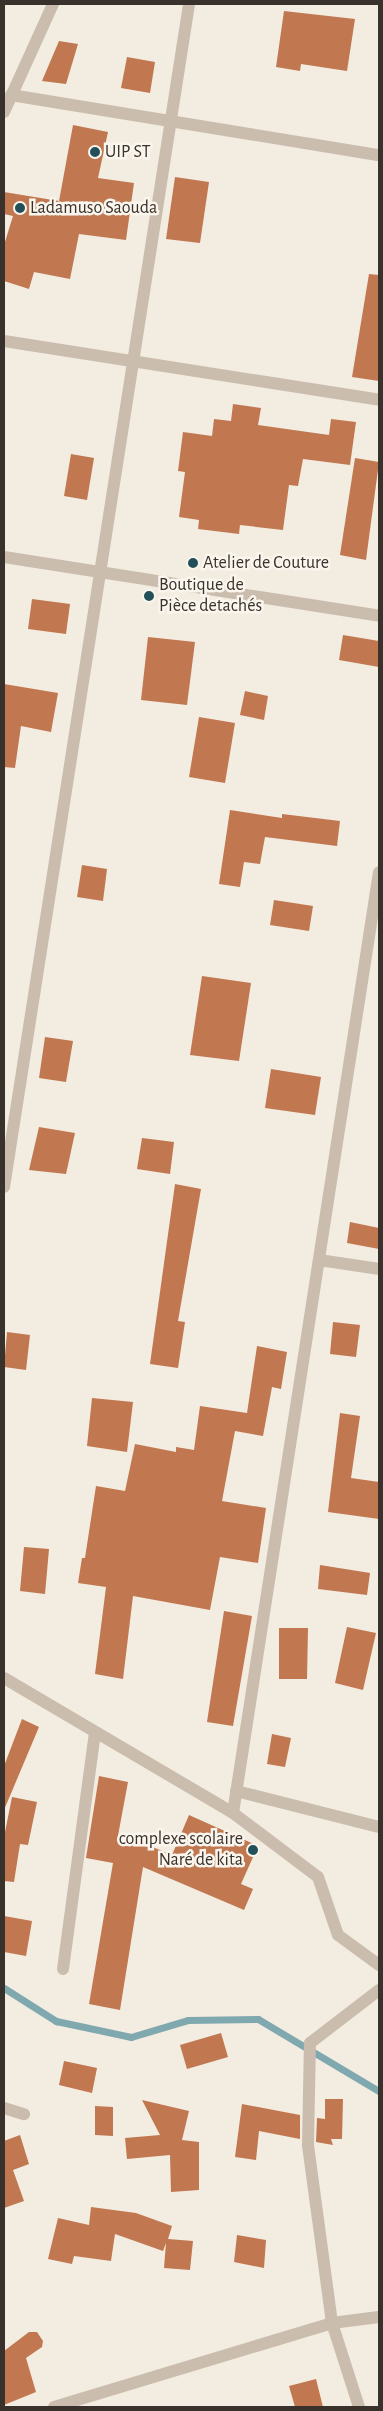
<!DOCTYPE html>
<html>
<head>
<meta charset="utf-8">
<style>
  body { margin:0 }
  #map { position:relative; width:383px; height:2411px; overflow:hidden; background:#f3ece1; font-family:"Alegreya Sans",sans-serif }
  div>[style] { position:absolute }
  .stream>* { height:7px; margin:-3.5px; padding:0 3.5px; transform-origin:3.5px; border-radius:3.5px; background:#80a8af }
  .building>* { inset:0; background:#c17750 }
  .minor>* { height:12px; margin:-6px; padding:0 6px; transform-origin:6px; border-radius:6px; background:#cbbdad }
  .dots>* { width:14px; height:14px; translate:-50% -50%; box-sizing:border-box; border:2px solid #faf5ed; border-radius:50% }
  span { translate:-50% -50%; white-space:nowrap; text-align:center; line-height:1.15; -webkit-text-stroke:5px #faf5ed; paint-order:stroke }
  .poi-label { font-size:18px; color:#39312b }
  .left { translate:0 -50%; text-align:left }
  .right { translate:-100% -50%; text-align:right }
  .frame { position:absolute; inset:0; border:5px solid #39312b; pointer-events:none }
</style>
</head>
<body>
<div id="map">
  <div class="stream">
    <div style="left:4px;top:1988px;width:62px;rotate:32.4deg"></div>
    <div style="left:56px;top:2021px;width:77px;rotate:12deg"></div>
    <div style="left:131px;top:2037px;width:59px;rotate:-16.6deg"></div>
    <div style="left:188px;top:2020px;width:70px;rotate:-0.8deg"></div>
    <div style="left:258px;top:2019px;width:141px;rotate:30.8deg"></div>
  </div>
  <div class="building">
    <div style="clip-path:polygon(284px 11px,355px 19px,347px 71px,301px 64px,300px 71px,276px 67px)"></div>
    <div style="clip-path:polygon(59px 41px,78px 44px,66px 84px,42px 81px)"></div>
    <div style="clip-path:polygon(127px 57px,155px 62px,150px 93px,121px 88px)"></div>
    <div style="clip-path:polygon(73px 125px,108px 132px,98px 178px,134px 183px,126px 240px,79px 234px,70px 279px,34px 272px,29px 289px,4px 281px,4px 245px,13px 216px,4px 214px,4px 192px,59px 201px)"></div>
    <div style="clip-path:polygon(175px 177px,209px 182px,200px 243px,166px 239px)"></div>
    <div style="clip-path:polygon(369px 274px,379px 275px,379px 381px,352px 377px)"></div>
    <div style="clip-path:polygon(233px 404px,261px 408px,258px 425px,329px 435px,331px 419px,356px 422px,350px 465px,303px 459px,298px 486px,289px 485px,283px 530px,240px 525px,239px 534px,198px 529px,199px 520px,179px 517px,185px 472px,178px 471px,183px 432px,212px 436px,214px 419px,231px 421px)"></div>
    <div style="clip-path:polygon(71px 454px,94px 458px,87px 500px,64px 496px)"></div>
    <div style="clip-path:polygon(355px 458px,379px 462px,366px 560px,340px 555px)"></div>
    <div style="clip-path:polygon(32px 599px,70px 604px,66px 634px,28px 629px)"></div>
    <div style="clip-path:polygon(343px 635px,379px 641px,379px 667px,339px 660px)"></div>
    <div style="clip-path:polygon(148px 637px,195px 642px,187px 705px,141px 700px)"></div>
    <div style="clip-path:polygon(4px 684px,58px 693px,51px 732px,21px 726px,15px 768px,4px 767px)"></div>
    <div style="clip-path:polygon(245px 691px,268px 696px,264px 720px,240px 715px)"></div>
    <div style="clip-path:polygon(199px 717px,235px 723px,225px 783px,189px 777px)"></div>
    <div style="clip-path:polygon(230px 810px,282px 818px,282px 814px,340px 821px,337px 846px,265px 837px,260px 864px,244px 862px,240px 887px,219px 884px)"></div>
    <div style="clip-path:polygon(82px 865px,107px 869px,103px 901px,77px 897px)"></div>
    <div style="clip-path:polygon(274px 900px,313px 906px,309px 931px,270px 925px)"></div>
    <div style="clip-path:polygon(202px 976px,251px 983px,239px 1061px,190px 1055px)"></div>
    <div style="clip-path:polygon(45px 1037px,73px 1041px,66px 1082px,39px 1078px)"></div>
    <div style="clip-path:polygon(271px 1069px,321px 1077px,315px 1115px,265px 1108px)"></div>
    <div style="clip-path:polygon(39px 1127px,75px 1133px,66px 1174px,29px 1170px)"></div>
    <div style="clip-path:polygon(142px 1138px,174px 1142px,170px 1174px,137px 1169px)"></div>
    <div style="clip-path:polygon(175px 1184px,201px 1189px,178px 1321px,185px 1322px,178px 1368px,150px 1364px)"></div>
    <div style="clip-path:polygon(350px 1222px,379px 1228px,379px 1249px,347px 1243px)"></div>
    <div style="clip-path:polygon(333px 1322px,360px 1325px,356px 1357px,330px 1354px)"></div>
    <div style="clip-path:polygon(7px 1332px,30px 1335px,26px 1370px,4px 1367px)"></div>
    <div style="clip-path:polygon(257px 1346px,287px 1352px,281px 1389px,272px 1387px,263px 1436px,235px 1431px,222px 1501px,266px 1508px,258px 1563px,220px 1557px,210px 1610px,133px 1596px,123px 1679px,95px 1674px,106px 1587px,78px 1583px,82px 1558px,85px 1558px,96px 1486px,125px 1491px,135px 1444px,176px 1452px,176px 1447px,194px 1450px,200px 1406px,247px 1413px)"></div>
    <div style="clip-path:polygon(92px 1398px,133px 1402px,127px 1452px,87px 1446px)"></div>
    <div style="clip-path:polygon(340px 1413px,360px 1416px,351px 1478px,379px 1482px,379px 1519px,328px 1512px)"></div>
    <div style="clip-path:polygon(24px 1547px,49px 1549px,45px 1594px,20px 1591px)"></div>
    <div style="clip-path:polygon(320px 1565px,370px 1573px,367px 1595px,318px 1589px)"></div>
    <div style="clip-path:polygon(224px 1611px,252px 1616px,233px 1726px,207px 1722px)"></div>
    <div style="clip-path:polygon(347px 1627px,376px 1633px,363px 1690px,335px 1683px)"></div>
    <div style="clip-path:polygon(279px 1628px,308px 1628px,307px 1679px,279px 1679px)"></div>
    <div style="clip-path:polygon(22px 1719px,39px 1727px,4px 1810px,4px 1766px)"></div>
    <div style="clip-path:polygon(272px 1734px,291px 1738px,285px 1767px,267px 1764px)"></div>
    <div style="clip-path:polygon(99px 1776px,128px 1782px,117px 1841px,155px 1848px,172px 1855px,189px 1815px,258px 1846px,241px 1884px,253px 1889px,244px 1910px,143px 1867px,120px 2010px,89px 2004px,113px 1863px,86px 1858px)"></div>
    <div style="clip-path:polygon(12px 1797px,37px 1802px,28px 1845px,20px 1844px,14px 1882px,4px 1881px,4px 1837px)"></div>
    <div style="clip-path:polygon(4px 1916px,32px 1921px,26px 1956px,4px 1952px)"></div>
    <div style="clip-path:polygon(221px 2033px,228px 2057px,187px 2069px,180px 2045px)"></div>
    <div style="clip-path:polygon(64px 2061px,97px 2068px,92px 2093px,59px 2085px)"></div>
    <div style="clip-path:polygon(325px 2099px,343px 2099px,342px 2139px,331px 2139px,333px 2145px,316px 2142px,317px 2118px,325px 2119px)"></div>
    <div style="clip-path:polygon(142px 2100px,189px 2111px,182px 2140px,199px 2142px,199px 2190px,171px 2192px,170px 2155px,127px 2159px,125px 2138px,160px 2135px)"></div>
    <div style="clip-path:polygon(242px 2104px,300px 2115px,300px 2139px,259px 2131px,256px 2160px,235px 2157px)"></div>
    <div style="clip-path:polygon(95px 2106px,113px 2107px,113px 2136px,95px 2135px)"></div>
    <div style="clip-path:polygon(20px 2135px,29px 2164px,13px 2170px,24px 2201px,4px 2208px,4px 2141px)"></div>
    <div style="clip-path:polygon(91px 2207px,136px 2213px,172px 2226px,168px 2239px,193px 2241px,190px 2270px,164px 2268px,166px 2243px,163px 2251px,115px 2234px,111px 2261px,74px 2256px,72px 2264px,48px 2259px,58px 2218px,89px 2225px)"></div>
    <div style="clip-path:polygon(237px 2235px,266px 2240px,264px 2268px,234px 2262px)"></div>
    <div style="clip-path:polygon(29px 2332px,37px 2332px,43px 2341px,42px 2347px,26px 2358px,36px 2392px,4px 2405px,4px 2351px)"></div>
    <div style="clip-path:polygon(316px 2379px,323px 2407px,295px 2407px,289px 2386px)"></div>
  </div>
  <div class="minor">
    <div style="left:11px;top:95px;width:373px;rotate:9.3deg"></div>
    <div style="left:4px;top:112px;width:119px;rotate:-65.6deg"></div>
    <div style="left:4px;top:341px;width:380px;rotate:8.9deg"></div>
    <div style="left:4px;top:557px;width:380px;rotate:8.9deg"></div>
    <div style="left:4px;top:1187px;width:1197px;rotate:-81.11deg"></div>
    <div style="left:319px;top:1260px;width:61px;rotate:8.5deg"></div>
    <div style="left:4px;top:1678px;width:266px;rotate:30.5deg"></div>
    <div style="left:233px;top:1813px;width:106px;rotate:37deg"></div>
    <div style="left:318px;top:1877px;width:61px;rotate:71deg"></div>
    <div style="left:338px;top:1935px;width:51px;rotate:36.2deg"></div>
    <div style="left:236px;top:1791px;width:147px;rotate:14.1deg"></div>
    <div style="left:233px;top:1813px;width:952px;rotate:-81.18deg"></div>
    <div style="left:63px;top:1969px;width:239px;rotate:-82.3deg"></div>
    <div style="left:4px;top:2108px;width:21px;rotate:17deg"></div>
    <div style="left:54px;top:2407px;width:290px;rotate:-16.8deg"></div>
    <div style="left:332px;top:2323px;width:47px;rotate:-7.3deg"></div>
    <div style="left:359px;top:2407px;width:88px;rotate:-107.8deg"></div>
    <div style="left:332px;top:2323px;width:180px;rotate:-97.7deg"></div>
    <div style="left:308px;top:2145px;width:102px;rotate:-88.9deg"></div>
    <div style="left:310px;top:2043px;width:87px;rotate:-37.5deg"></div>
  </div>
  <div class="dots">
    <div style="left:95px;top:152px;background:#22505a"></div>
    <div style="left:20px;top:208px;background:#22505a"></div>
    <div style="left:193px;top:563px;background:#22505a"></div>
    <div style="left:149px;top:596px;background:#22505a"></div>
    <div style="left:253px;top:1850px;background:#22505a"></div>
  </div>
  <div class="poi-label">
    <span class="left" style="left:105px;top:152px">UIP ST</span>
    <span class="left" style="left:30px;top:208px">Ladamuso Saouda</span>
    <span class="left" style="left:203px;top:563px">Atelier de Couture</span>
    <span class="left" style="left:159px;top:596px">Boutique de<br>Pièce detachés</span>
    <span class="right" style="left:243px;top:1850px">complexe scolaire<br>Naré de kita</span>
  </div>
  <div class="frame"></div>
</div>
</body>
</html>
